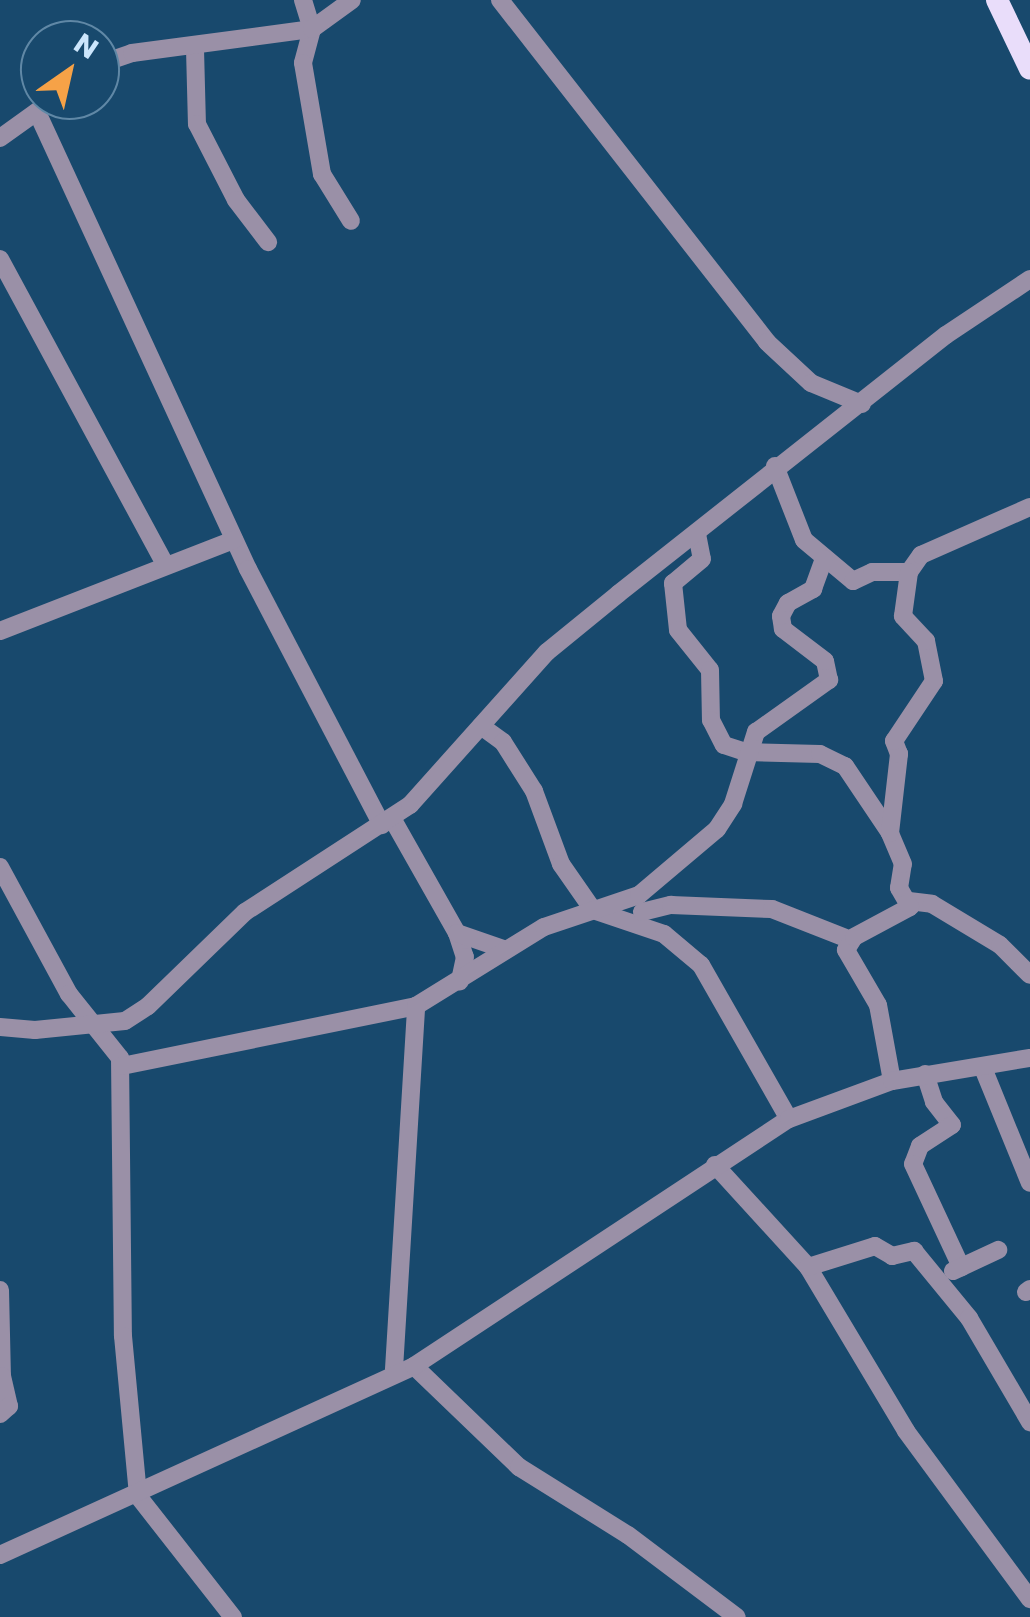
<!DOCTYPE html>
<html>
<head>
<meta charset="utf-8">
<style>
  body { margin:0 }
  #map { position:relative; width:1030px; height:1617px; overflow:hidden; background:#18496d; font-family:Poppins,sans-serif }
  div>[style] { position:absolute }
  .minor>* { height:18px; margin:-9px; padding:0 9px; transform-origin:9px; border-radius:9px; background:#9a90a7 }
  .major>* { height:22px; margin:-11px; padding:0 11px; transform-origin:11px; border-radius:11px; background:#e9ddfa }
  span { translate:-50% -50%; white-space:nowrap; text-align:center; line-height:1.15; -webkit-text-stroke:8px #18496d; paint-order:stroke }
  .north { position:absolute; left:20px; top:20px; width:100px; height:100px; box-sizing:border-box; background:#18496d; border:2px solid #6088a6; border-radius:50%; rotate:34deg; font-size:28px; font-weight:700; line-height:40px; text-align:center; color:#cce6fc }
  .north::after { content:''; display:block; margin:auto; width:35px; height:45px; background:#f6a247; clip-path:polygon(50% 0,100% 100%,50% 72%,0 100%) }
</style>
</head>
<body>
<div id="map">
  <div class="minor">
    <div style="left:303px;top:0;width:30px;rotate:73deg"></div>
    <div style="left:312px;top:29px;width:35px;rotate:105deg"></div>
    <div style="left:303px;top:63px;width:113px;rotate:80.3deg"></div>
    <div style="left:322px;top:174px;width:55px;rotate:58.3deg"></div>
    <div style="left:500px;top:0;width:434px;rotate:52deg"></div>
    <div style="left:767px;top:342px;width:60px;rotate:43deg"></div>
    <div style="left:811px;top:383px;width:55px;rotate:22.4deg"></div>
    <div style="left:195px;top:49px;width:75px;rotate:88.5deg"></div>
    <div style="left:197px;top:124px;width:85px;rotate:62.8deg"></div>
    <div style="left:236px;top:200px;width:53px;rotate:52.7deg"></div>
    <div style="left:100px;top:64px;width:34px;rotate:-19deg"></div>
    <div style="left:132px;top:53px;width:182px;rotate:-7.6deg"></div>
    <div style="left:312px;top:29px;width:49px;rotate:-35.9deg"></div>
    <div style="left:37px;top:112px;width:503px;rotate:65.22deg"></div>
    <div style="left:248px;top:569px;width:289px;rotate:62.4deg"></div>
    <div style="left:0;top:138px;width:65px;rotate:-35.6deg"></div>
    <div style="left:0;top:259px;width:347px;rotate:61.6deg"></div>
    <div style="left:775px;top:466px;width:79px;rotate:68.6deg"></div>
    <div style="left:804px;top:540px;width:64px;rotate:39.9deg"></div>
    <div style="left:853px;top:581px;width:21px;rotate:-25deg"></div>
    <div style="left:872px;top:572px;width:37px"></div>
    <div style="left:909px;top:572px;width:21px;rotate:-55deg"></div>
    <div style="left:921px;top:555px;width:119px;rotate:-23.8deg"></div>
    <div style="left:697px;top:534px;width:25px;rotate:79deg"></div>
    <div style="left:702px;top:559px;width:38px;rotate:140deg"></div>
    <div style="left:673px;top:583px;width:47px;rotate:83.9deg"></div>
    <div style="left:678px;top:630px;width:51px;rotate:51.3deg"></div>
    <div style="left:710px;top:670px;width:50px;rotate:88.9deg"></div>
    <div style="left:711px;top:720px;width:28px;rotate:63deg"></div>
    <div style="left:724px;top:745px;width:23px;rotate:18deg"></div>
    <div style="left:746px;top:752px;width:74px;rotate:1.5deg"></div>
    <div style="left:820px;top:754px;width:28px;rotate:26deg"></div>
    <div style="left:845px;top:766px;width:81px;rotate:56.1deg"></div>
    <div style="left:0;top:631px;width:251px;rotate:-21.3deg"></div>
    <div style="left:481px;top:726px;width:27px;rotate:36deg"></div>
    <div style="left:503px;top:742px;width:58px;rotate:57.7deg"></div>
    <div style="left:534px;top:791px;width:78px;rotate:69.7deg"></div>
    <div style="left:561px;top:864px;width:56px;rotate:55.2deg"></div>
    <div style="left:593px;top:910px;width:75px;rotate:18.7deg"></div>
    <div style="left:664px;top:934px;width:48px;rotate:40deg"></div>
    <div style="left:701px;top:965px;width:177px;rotate:60.3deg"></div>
    <div style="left:393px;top:820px;width:130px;rotate:60.5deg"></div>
    <div style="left:457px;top:933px;width:25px;rotate:72deg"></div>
    <div style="left:465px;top:957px;width:25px;rotate:102deg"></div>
    <div style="left:0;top:867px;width:145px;rotate:61.5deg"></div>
    <div style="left:69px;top:994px;width:82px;rotate:51.4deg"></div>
    <div style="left:120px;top:1058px;width:278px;rotate:89.4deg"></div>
    <div style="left:123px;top:1336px;width:161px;rotate:84.6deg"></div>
    <div style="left:138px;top:1496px;width:154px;rotate:51.9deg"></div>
    <div style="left:909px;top:901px;width:23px;rotate:7deg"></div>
    <div style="left:932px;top:904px;width:79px;rotate:31.1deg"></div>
    <div style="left:1000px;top:945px;width:42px;rotate:45deg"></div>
    <div style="left:642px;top:912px;width:30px;rotate:-14deg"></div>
    <div style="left:671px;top:905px;width:101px;rotate:2.3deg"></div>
    <div style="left:772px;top:909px;width:85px;rotate:21.4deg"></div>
    <div style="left:457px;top:933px;width:49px;rotate:19.2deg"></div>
    <div style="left:0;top:1027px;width:35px;rotate:5deg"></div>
    <div style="left:35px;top:1030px;width:90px;rotate:-5.7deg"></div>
    <div style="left:125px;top:1021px;width:27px;rotate:-33deg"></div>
    <div style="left:148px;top:1006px;width:135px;rotate:-44.1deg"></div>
    <div style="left:245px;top:912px;width:197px;rotate:-33deg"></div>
    <div style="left:410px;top:805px;width:205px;rotate:-48.2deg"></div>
    <div style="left:547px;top:652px;width:92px;rotate:-39.2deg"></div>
    <div style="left:618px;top:594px;width:418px;rotate:-38.3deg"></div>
    <div style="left:946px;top:335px;width:101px;rotate:-33.7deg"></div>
    <div style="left:122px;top:1066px;width:300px;rotate:-11.5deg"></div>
    <div style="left:416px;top:1006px;width:150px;rotate:-31.7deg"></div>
    <div style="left:544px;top:927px;width:100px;rotate:-18.6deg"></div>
    <div style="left:639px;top:895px;width:102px;rotate:-40.2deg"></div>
    <div style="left:717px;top:829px;width:30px;rotate:-57deg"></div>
    <div style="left:733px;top:804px;width:76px;rotate:-72.3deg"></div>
    <div style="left:756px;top:732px;width:90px;rotate:-35.5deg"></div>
    <div style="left:829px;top:680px;width:19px;rotate:-102deg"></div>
    <div style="left:825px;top:661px;width:53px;rotate:-142.7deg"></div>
    <div style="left:783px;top:629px;width:13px;rotate:-99deg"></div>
    <div style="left:781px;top:616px;width:15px;rotate:-62deg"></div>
    <div style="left:788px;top:603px;width:29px;rotate:-29deg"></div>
    <div style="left:813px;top:589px;width:32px;rotate:-70deg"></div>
    <div style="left:983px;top:1068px;width:124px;rotate:67.8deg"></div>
    <div style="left:925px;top:1074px;width:29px;rotate:72deg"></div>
    <div style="left:934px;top:1102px;width:29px;rotate:52deg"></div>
    <div style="left:952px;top:1125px;width:38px;rotate:147deg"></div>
    <div style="left:920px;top:1146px;width:19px;rotate:111deg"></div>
    <div style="left:913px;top:1164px;width:114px;rotate:65deg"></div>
    <div style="left:892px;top:1081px;width:77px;rotate:-100.4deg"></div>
    <div style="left:878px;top:1005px;width:64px;rotate:-120.2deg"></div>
    <div style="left:846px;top:950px;width:15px;rotate:-58deg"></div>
    <div style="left:854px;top:937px;width:64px;rotate:-28.2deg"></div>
    <div style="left:910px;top:907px;width:22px;rotate:-120deg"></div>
    <div style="left:899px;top:888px;width:24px;rotate:-81deg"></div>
    <div style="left:903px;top:864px;width:34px;rotate:-113deg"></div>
    <div style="left:890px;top:833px;width:80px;rotate:-83.5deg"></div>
    <div style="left:899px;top:754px;width:14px;rotate:-111deg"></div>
    <div style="left:894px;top:741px;width:72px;rotate:-56.3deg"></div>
    <div style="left:934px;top:681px;width:41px;rotate:-101.3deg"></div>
    <div style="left:926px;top:641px;width:34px;rotate:-133deg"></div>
    <div style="left:903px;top:616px;width:44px;rotate:-82.2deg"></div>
    <div style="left:715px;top:1165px;width:138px;rotate:47.6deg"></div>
    <div style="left:808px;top:1267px;width:191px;rotate:59.1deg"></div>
    <div style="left:906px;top:1431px;width:209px;rotate:53.6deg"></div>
    <div style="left:808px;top:1267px;width:70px;rotate:-17.4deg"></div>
    <div style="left:875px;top:1246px;width:20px;rotate:30deg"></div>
    <div style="left:892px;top:1256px;width:23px;rotate:-13deg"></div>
    <div style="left:914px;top:1251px;width:87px;rotate:50.6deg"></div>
    <div style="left:969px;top:1318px;width:121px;rotate:59.6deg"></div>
    <div style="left:953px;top:1271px;width:50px;rotate:-25deg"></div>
    <div style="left:0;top:1290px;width:86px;rotate:88.7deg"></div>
    <div style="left:2px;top:1376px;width:31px;rotate:77deg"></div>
    <div style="left:9px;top:1406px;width:12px;rotate:138deg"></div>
    <div style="left:1026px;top:1292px;width:5px;rotate:-37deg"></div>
    <div style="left:414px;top:1366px;width:146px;rotate:43.9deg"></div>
    <div style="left:519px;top:1467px;width:128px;rotate:32deg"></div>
    <div style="left:628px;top:1535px;width:136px;rotate:37deg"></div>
    <div style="left:394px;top:1369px;width:364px;rotate:-86.5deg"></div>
    <div style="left:0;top:1555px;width:455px;rotate:-24.5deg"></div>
    <div style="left:414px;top:1366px;width:449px;rotate:-33.4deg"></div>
    <div style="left:789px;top:1119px;width:110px;rotate:-20.3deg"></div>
    <div style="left:892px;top:1081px;width:140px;rotate:-9.5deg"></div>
  </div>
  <div class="major">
    <div style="left:997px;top:0;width:76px;rotate:64.4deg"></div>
  </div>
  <div class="north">N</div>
</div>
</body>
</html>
